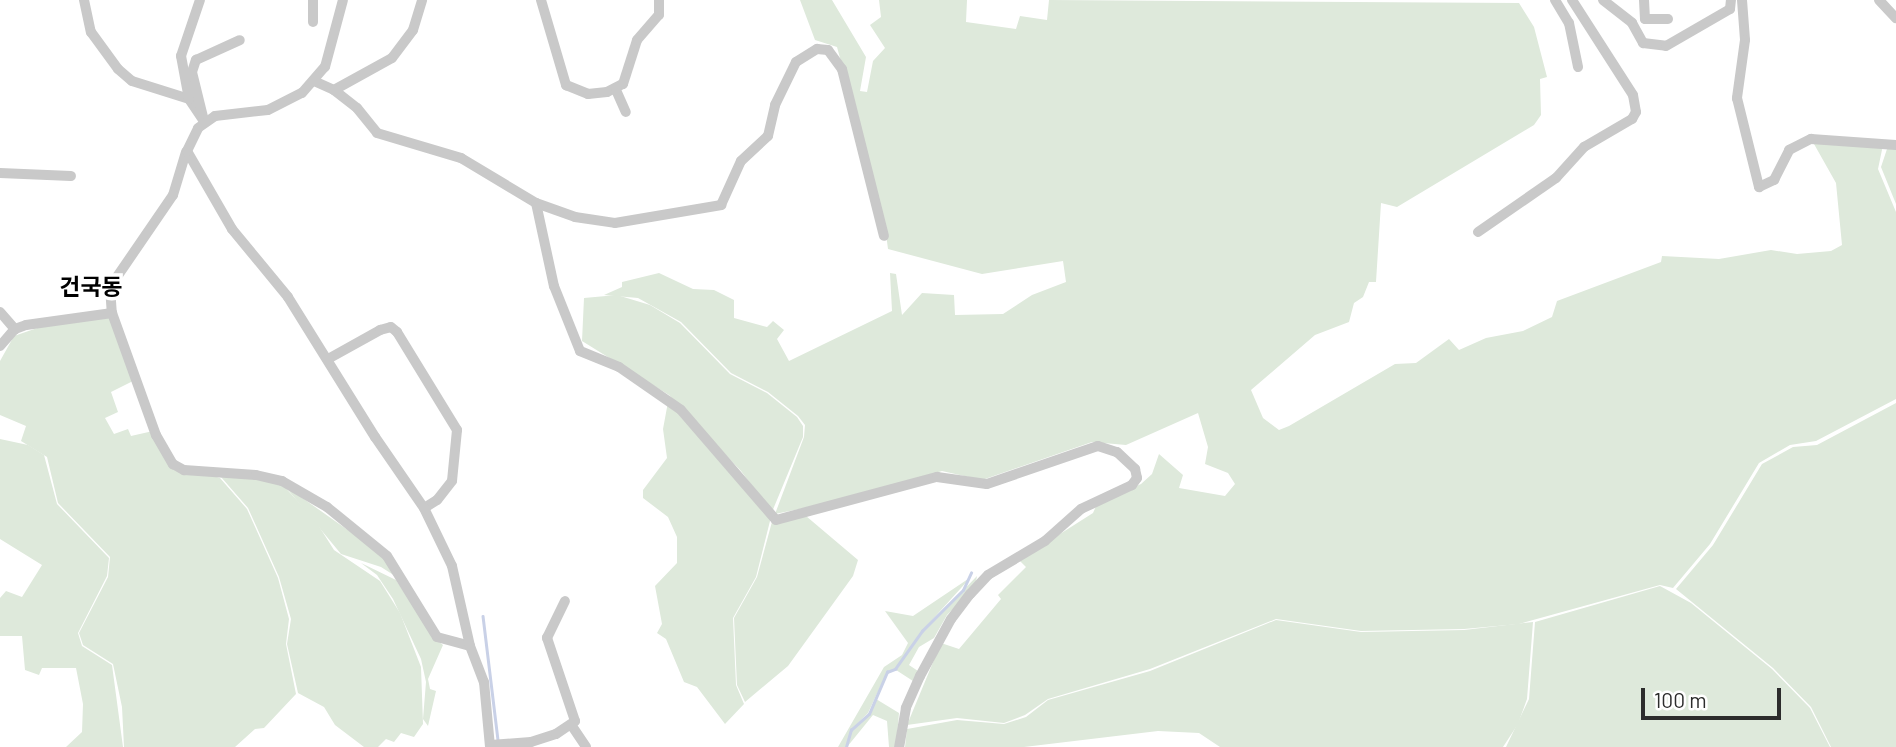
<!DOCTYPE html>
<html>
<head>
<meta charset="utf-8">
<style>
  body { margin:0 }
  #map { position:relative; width:1896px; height:747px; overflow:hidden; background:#fff; font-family:Barlow,"Noto Sans KR",sans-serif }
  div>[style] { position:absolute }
  .green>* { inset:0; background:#dee9db }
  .stream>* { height:2.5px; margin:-1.25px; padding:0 1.25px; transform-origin:1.25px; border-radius:1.25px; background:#c9d1e7 }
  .street>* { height:10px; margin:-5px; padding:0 5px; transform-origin:5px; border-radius:5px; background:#c9c9c9 }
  span { translate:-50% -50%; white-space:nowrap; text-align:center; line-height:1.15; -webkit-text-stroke:7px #fff; paint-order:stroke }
  .quarter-label { font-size:23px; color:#000; font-weight:700 }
  .scale { position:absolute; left:1641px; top:688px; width:140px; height:32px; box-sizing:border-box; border:4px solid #2c2c2c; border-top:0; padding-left:9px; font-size:21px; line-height:24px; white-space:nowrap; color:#2c2c2c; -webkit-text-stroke:5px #fff; paint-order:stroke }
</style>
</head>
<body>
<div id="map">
  <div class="green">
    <div style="clip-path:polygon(800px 0,832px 0,866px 57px,860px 91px,867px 92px,873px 61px,885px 48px,870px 25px,881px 17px,879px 0,967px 0,966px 22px,1016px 29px,1020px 16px,1047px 20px,1049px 0,1519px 3px,1534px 27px,1547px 77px,1540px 79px,1541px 115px,1534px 125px,1397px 207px,1381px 203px,1376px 282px,1369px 282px,1363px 297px,1354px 303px,1349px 322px,1315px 335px,1251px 390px,1263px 418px,1279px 430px,1289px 426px,1395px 364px,1416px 363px,1449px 339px,1459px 350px,1486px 338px,1523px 331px,1552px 317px,1557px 301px,1661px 262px,1662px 256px,1719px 259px,1771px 250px,1797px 254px,1831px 251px,1842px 245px,1836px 183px,1814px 144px,1827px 144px,1883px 145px,1878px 169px,1896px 212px,1896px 399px,1816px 441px,1790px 445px,1759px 463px,1710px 544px,1673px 588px,1660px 585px,1519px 624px,1464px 629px,1361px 631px,1276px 619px,1150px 669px,1048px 699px,1025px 715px,1004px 723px,957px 718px,907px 725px,941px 643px,959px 649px,1001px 599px,998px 595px,1026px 567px,1019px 560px,1093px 513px,1097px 504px,1141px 484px,1152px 474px,1159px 454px,1183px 475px,1179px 488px,1225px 496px,1235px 484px,1228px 473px,1205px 464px,1208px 447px,1198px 413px,1126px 445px,1092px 442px,982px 480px,942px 471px,858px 497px,775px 514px,804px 437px,805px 425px,798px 416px,768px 392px,731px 373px,681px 322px,638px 298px,604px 295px,622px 287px,622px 282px,659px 273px,693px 289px,714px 290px,734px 300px,734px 318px,767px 327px,773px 321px,784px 330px,777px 339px,789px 361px,892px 311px,890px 273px,896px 274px,902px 315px,922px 293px,954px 295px,955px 315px,1003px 314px,1032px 295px,1066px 282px,1063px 261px,982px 274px,888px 249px,884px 219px,837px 47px,815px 40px)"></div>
    <div style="clip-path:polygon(1888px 146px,1896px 149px,1896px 204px,1881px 167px)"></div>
    <div style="clip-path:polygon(617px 295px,650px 305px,680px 323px,730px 374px,767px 393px,797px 417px,803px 426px,803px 437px,772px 512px,741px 471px,669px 395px,582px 341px,584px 298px)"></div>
    <div style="clip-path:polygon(112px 317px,133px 381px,111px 392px,118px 412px,105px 418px,114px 434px,128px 429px,131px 436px,153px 431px,170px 462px,220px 478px,247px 509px,278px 578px,289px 619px,286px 644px,296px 694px,264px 728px,255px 729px,235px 747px,124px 747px,122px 707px,113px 664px,83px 645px,79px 633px,108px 577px,110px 557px,58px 503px,47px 457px,21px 441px,26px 426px,0 415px,0 361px,14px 336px,46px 325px)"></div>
    <div style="clip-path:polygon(668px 402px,771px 517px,756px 577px,733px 618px,736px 685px,744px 704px,725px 724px,697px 687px,684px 682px,666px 639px,657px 633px,662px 624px,655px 586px,677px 563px,677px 537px,668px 517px,643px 498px,643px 490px,667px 458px,663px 429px)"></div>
    <div style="clip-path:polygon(1896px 403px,1896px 747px,1831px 747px,1811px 707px,1773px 668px,1676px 589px,1713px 545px,1762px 464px,1793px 447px,1817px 445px)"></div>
    <div style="clip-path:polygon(0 439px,28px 445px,44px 455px,57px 504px,109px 558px,107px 576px,78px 633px,82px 646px,112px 665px,123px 747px,66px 747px,82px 732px,83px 704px,76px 668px,42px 668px,39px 675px,25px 670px,22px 636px,0 636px,0 598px,6px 591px,22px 597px,42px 565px,0 539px)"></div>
    <div style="clip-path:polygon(221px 477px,257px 477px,282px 484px,315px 520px,334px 550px,380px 581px,400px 613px,421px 667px,423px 724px,414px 737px,401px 733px,394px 742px,386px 739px,378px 747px,364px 747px,335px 725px,324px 707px,298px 693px,287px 644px,291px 619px,279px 577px,248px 508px)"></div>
    <div style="clip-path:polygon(284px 485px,386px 557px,403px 581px,381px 567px,341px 554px)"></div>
    <div style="clip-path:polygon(806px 516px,858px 560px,853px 576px,788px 666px,745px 702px,737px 685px,734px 618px,757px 577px,773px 518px)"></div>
    <div style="clip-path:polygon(361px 563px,396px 580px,434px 638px,443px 645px,428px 679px,430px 689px,436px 691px,428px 726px,423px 719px,426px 682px,421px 659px,393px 599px,377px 575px)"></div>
    <div style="clip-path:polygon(977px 576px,975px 587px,947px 615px,934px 638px,919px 647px,909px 665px,918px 671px,913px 681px,896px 670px,923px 632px)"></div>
    <div style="clip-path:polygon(971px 577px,922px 631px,895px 669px,887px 672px,868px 713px,851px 730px,846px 747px,838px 747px,884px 667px,902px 655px,908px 643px,885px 611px,913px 616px)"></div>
    <div style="clip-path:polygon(1660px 586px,1691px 603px,1772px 669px,1810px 708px,1830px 747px,1506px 747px,1529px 699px,1535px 622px)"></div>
    <div style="clip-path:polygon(1276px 620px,1361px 632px,1464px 630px,1533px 622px,1527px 699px,1518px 724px,1503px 747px,1220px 747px,1199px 733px,1158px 731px,1024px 747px,905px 747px,907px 729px,957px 720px,1004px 724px,1026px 717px,1048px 700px,1150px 671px)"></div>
    <div style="clip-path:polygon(876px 699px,899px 713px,896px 747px,889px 747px,887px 721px,873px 715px,847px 747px,852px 731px,869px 714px)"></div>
  </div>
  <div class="stream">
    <div style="left:483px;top:616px;width:125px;rotate:83.1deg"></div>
    <div style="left:846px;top:747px;width:18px;rotate:-74deg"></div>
    <div style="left:851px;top:730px;width:24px;rotate:-42deg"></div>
    <div style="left:869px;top:714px;width:46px;rotate:-66.8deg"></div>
    <div style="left:887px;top:672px;width:9px;rotate:-21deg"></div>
    <div style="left:895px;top:669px;width:47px;rotate:-54.6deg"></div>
    <div style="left:922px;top:631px;width:58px;rotate:-45deg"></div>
    <div style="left:963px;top:590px;width:19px;rotate:-65deg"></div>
  </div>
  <div class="street">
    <div style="left:84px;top:0;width:33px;rotate:78deg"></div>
    <div style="left:91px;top:32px;width:46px;rotate:53.9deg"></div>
    <div style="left:118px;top:69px;width:18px;rotate:41deg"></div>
    <div style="left:132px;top:81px;width:60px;rotate:17.5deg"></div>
    <div style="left:189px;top:99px;width:27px;rotate:56deg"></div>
    <div style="left:204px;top:121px;width:50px;rotate:-103.8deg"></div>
    <div style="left:192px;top:72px;width:13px;rotate:-72deg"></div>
    <div style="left:196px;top:60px;width:48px;rotate:-24.4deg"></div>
    <div style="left:313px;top:0;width:22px;rotate:90deg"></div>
    <div style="left:541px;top:0;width:89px;rotate:73.6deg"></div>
    <div style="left:566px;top:85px;width:24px;rotate:22deg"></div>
    <div style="left:588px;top:94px;width:19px;rotate:-6deg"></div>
    <div style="left:607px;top:92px;width:18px;rotate:-27deg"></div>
    <div style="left:623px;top:84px;width:46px;rotate:-72.3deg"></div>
    <div style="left:637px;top:40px;width:33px;rotate:-49deg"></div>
    <div style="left:659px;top:15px;width:15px;rotate:-90deg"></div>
    <div style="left:1555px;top:0;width:27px;rotate:59deg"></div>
    <div style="left:1569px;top:23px;width:45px;rotate:78.4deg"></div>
    <div style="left:1603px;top:0;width:37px;rotate:38deg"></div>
    <div style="left:1632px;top:23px;width:23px;rotate:61deg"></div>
    <div style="left:1643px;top:43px;width:23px;rotate:7deg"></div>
    <div style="left:1666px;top:46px;width:74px;rotate:-30deg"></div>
    <div style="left:1730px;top:9px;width:9px;rotate:-84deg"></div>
    <div style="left:1644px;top:0;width:19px;rotate:87deg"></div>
    <div style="left:1645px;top:19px;width:23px"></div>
    <div style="left:1742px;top:0;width:40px;rotate:85.7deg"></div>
    <div style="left:1745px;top:40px;width:59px;rotate:97.9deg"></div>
    <div style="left:1737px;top:98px;width:92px;rotate:76.1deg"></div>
    <div style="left:1759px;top:187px;width:17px;rotate:-25deg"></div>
    <div style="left:1774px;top:180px;width:34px;rotate:-63deg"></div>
    <div style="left:1789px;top:150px;width:25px;rotate:-27deg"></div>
    <div style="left:1811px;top:139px;width:85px;rotate:4deg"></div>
    <div style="left:1879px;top:0;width:25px;rotate:47deg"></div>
    <div style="left:314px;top:81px;width:22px;rotate:24deg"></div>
    <div style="left:334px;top:90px;width:66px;rotate:-28.9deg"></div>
    <div style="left:392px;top:58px;width:35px;rotate:-53deg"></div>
    <div style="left:413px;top:30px;width:31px;rotate:-73deg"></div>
    <div style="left:334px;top:90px;width:29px;rotate:38deg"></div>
    <div style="left:357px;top:108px;width:32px;rotate:51deg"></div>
    <div style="left:377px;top:133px;width:88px;rotate:16.6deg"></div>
    <div style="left:461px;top:158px;width:87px;rotate:31deg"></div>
    <div style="left:536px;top:203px;width:41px;rotate:19.7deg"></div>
    <div style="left:575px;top:217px;width:40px;rotate:8.5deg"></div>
    <div style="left:615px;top:223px;width:108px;rotate:-9.6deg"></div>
    <div style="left:721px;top:205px;width:48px;rotate:-65.6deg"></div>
    <div style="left:741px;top:161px;width:37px;rotate:-43deg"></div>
    <div style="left:768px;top:136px;width:32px;rotate:-77deg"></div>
    <div style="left:775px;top:105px;width:48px;rotate:-64deg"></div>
    <div style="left:796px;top:62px;width:25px;rotate:-32deg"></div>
    <div style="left:817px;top:49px;width:11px;rotate:5deg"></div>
    <div style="left:828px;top:50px;width:24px;rotate:54deg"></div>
    <div style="left:842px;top:69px;width:172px;rotate:75.9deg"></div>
    <div style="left:616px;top:90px;width:24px;rotate:66deg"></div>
    <div style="left:189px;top:99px;width:44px;rotate:-100.5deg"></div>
    <div style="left:181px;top:56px;width:59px;rotate:-71.3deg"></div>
    <div style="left:186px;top:152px;width:45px;rotate:106.8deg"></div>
    <div style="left:173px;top:195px;width:112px;rotate:124.4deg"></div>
    <div style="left:110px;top:287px;width:26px;rotate:86deg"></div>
    <div style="left:112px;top:313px;width:130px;rotate:70.2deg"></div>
    <div style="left:156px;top:435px;width:34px;rotate:60deg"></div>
    <div style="left:173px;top:464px;width:13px;rotate:29deg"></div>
    <div style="left:184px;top:470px;width:72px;rotate:4deg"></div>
    <div style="left:256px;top:475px;width:27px;rotate:13deg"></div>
    <div style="left:282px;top:481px;width:52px;rotate:30deg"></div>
    <div style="left:327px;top:507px;width:77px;rotate:39.2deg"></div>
    <div style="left:387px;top:556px;width:95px;rotate:58.3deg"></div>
    <div style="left:437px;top:637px;width:34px;rotate:15deg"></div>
    <div style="left:0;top:173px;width:71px;rotate:2.4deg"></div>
    <div style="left:536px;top:203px;width:85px;rotate:77.8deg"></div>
    <div style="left:554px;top:286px;width:70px;rotate:68.2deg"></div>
    <div style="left:580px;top:351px;width:42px;rotate:22.3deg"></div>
    <div style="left:619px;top:367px;width:75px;rotate:34.7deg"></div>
    <div style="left:681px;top:410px;width:145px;rotate:49.2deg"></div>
    <div style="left:776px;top:520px;width:167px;rotate:-15deg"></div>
    <div style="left:937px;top:477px;width:50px;rotate:8deg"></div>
    <div style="left:987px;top:484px;width:117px;rotate:-18.9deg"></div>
    <div style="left:1098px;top:446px;width:20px;rotate:18deg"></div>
    <div style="left:1117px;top:452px;width:25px;rotate:43deg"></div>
    <div style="left:1135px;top:469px;width:9px;rotate:77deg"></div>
    <div style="left:1137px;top:478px;width:9px;rotate:126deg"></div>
    <div style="left:1132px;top:485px;width:56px;rotate:154.8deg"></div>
    <div style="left:1081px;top:509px;width:48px;rotate:138.4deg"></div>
    <div style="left:1045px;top:541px;width:66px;rotate:149.2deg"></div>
    <div style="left:988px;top:575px;width:26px;rotate:133deg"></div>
    <div style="left:970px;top:594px;width:31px;rotate:127deg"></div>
    <div style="left:951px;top:619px;width:65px;rotate:118.5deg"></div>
    <div style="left:920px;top:676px;width:35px;rotate:114deg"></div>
    <div style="left:906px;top:708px;width:40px;rotate:100deg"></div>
    <div style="left:1478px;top:232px;width:95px;rotate:-34.7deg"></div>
    <div style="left:1556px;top:178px;width:42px;rotate:-47.9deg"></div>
    <div style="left:1584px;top:147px;width:56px;rotate:-30.3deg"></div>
    <div style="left:1632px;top:119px;width:8px;rotate:-60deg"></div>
    <div style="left:1636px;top:112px;width:17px;rotate:-100deg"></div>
    <div style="left:1633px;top:95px;width:113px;rotate:-122.7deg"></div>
    <div style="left:0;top:312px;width:23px;rotate:49deg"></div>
    <div style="left:0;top:346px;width:23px;rotate:-49deg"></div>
    <div style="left:15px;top:329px;width:12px;rotate:-20deg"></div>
    <div style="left:26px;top:325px;width:87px;rotate:-7.9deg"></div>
    <div style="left:328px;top:359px;width:60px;rotate:-29.1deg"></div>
    <div style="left:380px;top:330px;width:11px;rotate:-15deg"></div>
    <div style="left:391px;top:327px;width:8px;rotate:40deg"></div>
    <div style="left:397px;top:332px;width:115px;rotate:58.5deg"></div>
    <div style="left:457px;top:430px;width:51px;rotate:95.6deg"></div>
    <div style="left:452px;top:481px;width:24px;rotate:128deg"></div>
    <div style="left:437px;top:500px;width:15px;rotate:148deg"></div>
    <div style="left:424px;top:508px;width:86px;rotate:-124.6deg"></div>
    <div style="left:375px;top:437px;width:165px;rotate:-121.9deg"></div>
    <div style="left:288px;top:297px;width:88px;rotate:-129.5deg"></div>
    <div style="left:232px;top:229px;width:90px;rotate:-120deg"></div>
    <div style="left:187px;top:151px;width:25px;rotate:-64deg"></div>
    <div style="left:198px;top:128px;width:21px;rotate:-35deg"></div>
    <div style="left:215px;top:116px;width:53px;rotate:-6.5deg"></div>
    <div style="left:268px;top:110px;width:38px;rotate:-27deg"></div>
    <div style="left:302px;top:93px;width:35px;rotate:-49deg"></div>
    <div style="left:325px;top:67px;width:69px;rotate:-75deg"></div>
    <div style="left:424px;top:508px;width:64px;rotate:64.2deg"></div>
    <div style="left:452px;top:566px;width:82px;rotate:77.3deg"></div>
    <div style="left:470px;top:646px;width:39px;rotate:69deg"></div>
    <div style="left:484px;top:682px;width:65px;rotate:84.7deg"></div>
    <div style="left:572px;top:726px;width:25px;rotate:56deg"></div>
    <div style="left:491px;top:745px;width:40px;rotate:-4.3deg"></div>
    <div style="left:531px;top:742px;width:26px;rotate:-18deg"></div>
    <div style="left:556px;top:734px;width:23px;rotate:-34deg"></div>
    <div style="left:575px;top:721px;width:88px;rotate:-108.6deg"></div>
    <div style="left:547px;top:638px;width:41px;rotate:-64.1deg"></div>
  </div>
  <div class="quarter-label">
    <span style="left:91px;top:286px">건국동</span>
  </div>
  <div class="scale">100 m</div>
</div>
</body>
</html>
